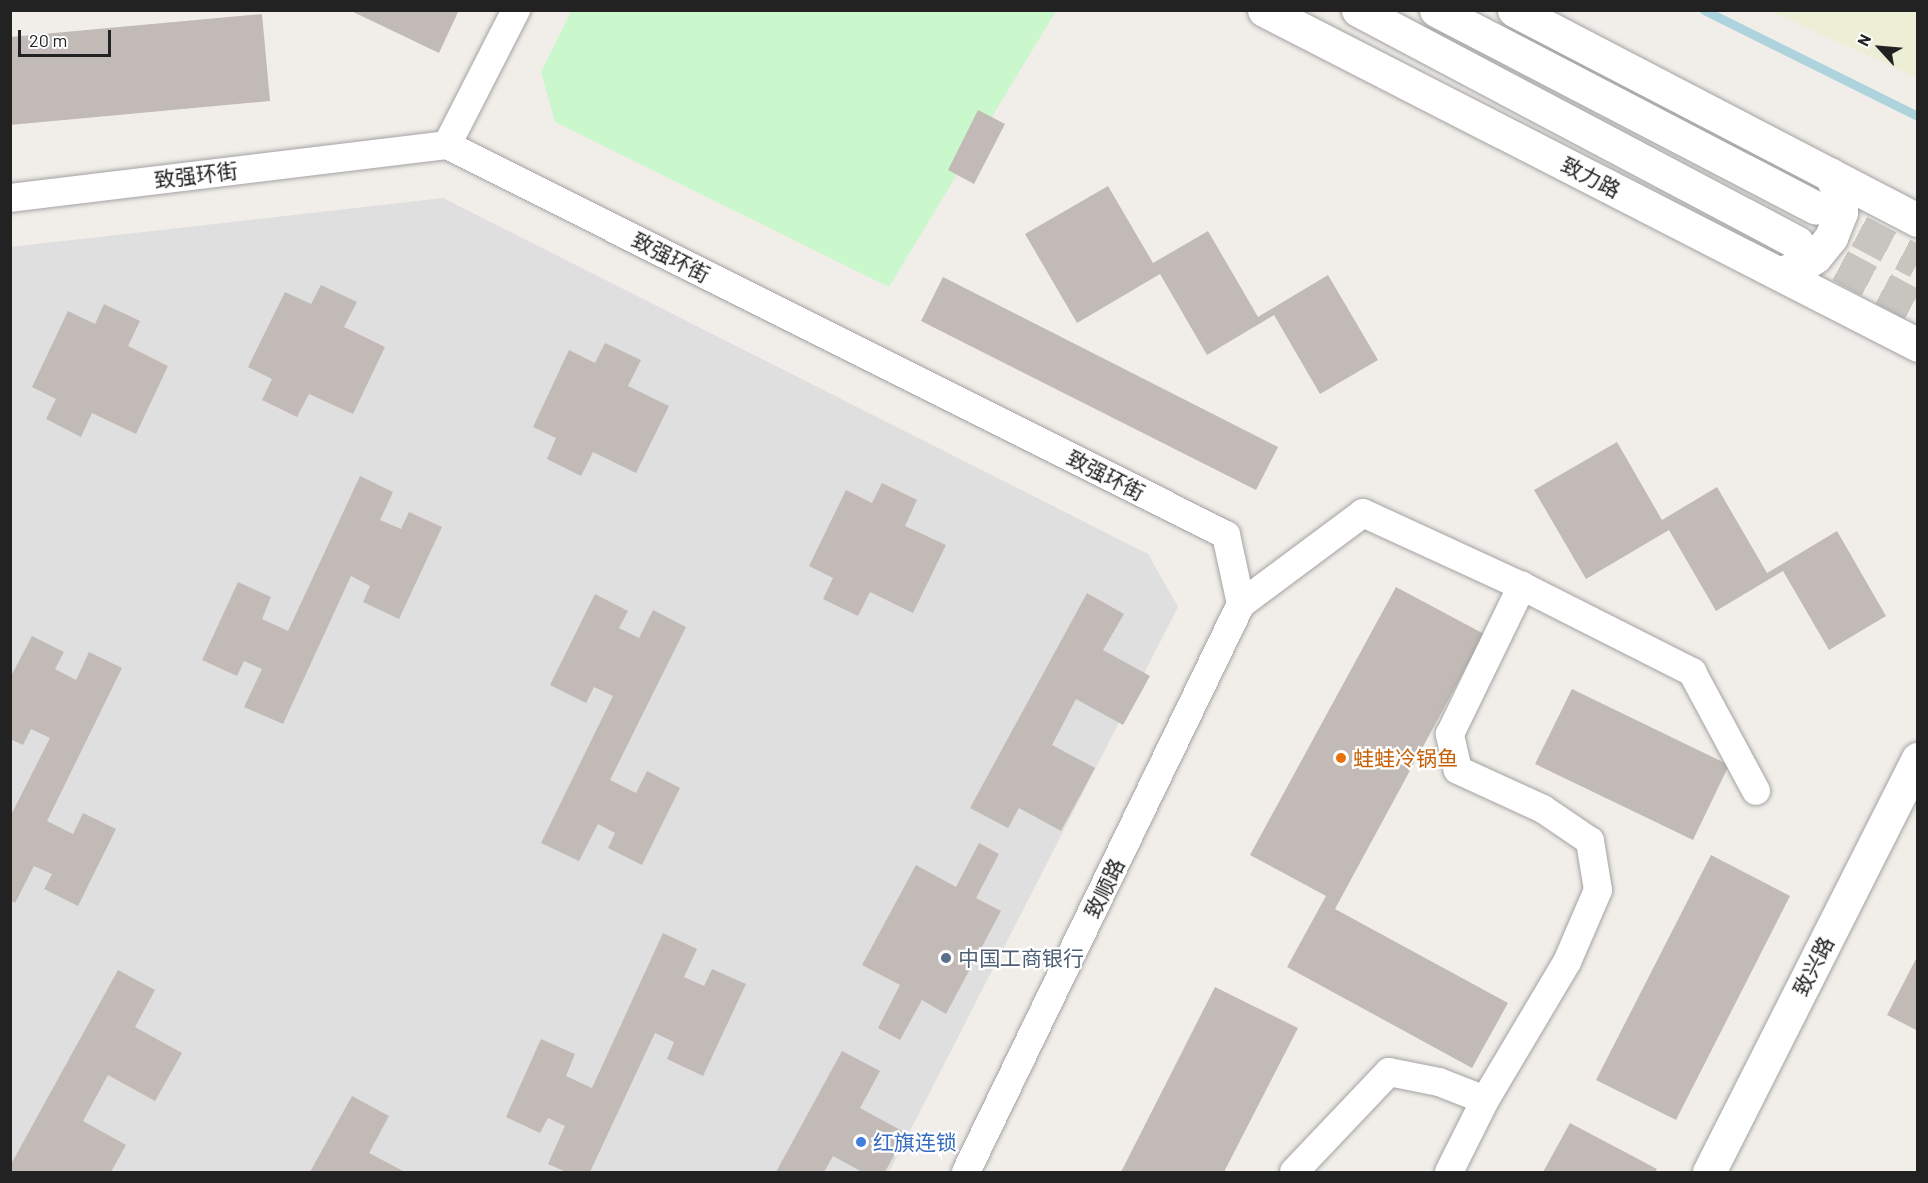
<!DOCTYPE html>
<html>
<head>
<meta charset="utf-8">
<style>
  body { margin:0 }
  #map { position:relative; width:1928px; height:1183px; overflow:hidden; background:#f1eee9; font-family:Barlow,"Noto Sans SC",sans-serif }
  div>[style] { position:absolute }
  .residential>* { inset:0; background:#e0dfdf }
  .farmland>* { inset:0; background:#edeed6 }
  .park>* { inset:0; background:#caf7cc }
  .stream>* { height:9px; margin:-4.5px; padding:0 4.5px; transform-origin:4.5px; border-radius:4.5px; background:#add3dc }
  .building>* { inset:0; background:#c2bab6 }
  .tertiary-tunnel>* { height:33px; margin-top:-16.5px; transform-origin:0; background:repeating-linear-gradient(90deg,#c8c5c1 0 33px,transparent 0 49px) }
  .roads { filter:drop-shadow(0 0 2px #a3a3a3) drop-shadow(0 0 2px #a3a3a3) }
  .minor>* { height:28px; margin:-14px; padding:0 14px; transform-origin:14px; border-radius:14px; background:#fff }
  .tertiary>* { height:33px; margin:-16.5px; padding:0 16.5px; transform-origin:16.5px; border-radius:16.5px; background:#fff }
  .dots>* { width:16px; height:16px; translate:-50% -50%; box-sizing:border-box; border:3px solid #fff; border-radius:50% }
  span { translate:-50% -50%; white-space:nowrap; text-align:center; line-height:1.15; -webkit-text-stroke:4.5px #fff; paint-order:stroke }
  .street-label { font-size:21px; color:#222 }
  .food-label { font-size:21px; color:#c56008 }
  .left { translate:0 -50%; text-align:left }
  .service-label { font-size:21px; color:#4e5e75 }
  .shop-label { font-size:21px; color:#366cbe }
  .frame { position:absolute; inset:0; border:12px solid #222; pointer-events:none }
  .north { position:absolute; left:1850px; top:18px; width:60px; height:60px; -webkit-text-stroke:4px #fff; paint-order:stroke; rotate:296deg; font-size:16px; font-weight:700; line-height:24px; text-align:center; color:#222 }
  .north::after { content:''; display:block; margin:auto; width:21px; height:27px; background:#222; clip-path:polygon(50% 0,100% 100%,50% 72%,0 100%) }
  .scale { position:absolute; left:18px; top:30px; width:93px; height:27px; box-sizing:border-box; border:3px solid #222; border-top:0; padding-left:8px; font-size:18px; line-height:21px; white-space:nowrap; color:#222; -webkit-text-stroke:4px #fff; paint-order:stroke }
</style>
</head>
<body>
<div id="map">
  <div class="residential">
    <div style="clip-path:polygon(443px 198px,1148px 554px,1178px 607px,889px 1172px,11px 1172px,10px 247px)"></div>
  </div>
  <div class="farmland">
    <div style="clip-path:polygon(1770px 11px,1917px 11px,1917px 78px)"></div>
  </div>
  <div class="park">
    <div style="clip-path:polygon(571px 11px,1056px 11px,889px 287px,555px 122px,541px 72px)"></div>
  </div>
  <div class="stream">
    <div style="left:1704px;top:10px;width:239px;rotate:26.4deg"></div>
  </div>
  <div class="building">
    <div style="clip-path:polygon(349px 10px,459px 10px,439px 53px)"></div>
    <div style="clip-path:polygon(262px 14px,270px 101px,10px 125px,10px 37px)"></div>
    <div style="clip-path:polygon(978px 110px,1005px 124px,974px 184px,948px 170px)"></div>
    <div style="clip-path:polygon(1108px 186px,1153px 263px,1208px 231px,1258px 317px,1328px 275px,1378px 360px,1320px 394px,1274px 315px,1207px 355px,1160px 274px,1077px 323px,1025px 234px)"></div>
    <div style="clip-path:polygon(943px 277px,1278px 447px,1256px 490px,921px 321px)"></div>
    <div style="clip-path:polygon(321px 285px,357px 302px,344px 327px,385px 347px,353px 414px,309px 394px,297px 417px,262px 400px,272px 379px,248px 367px,285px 292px,311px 304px)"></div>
    <div style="clip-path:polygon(104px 304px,140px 321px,128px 346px,168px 366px,136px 434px,92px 413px,81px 437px,46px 419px,56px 399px,32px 387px,68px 311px,95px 324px)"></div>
    <div style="clip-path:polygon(605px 343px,641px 360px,628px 386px,669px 406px,636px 473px,593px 452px,581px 476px,547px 459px,556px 438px,533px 427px,569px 350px,595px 363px)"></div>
    <div style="clip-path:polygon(1617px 442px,1662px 520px,1717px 487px,1767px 573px,1837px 531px,1886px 616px,1829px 650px,1783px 571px,1716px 611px,1669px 530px,1586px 579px,1534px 490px)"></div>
    <div style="clip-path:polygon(360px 476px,393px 492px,380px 520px,401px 529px,409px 512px,442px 527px,399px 619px,363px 602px,370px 586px,351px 576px,283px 724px,244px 707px,262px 669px,244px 661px,237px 676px,202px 660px,238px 582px,271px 597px,262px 619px,288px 631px)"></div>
    <div style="clip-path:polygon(882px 483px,917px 500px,905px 526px,946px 545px,913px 613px,870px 592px,858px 616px,823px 599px,833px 578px,809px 566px,846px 490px,872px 503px)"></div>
    <div style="clip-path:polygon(1396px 587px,1484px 634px,1335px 909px,1508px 1003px,1472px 1068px,1287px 967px,1326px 896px,1250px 855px)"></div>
    <div style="clip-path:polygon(1087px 593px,1124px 614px,1103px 650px,1150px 676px,1123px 725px,1076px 699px,1052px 745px,1095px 768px,1061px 831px,1019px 808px,1008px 828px,970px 808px)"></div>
    <div style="clip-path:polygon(595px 594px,628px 611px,619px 628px,639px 638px,653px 610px,686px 627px,610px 780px,636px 793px,647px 771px,680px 788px,642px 865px,608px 848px,615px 833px,598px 824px,579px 861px,541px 843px,613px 696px,594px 687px,586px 703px,550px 685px)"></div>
    <div style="clip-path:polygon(32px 636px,64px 652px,55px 669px,76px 680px,89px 652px,122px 668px,47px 821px,73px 834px,83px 813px,116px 829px,78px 906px,44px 889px,52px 874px,34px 866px,15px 903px,10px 900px,10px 817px,50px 738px,31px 729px,23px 745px,10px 739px,10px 678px)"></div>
    <div style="clip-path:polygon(1572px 689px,1729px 765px,1693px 840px,1535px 764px)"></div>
    <div style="clip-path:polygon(979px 843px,999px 854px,976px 898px,1001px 911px,946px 1014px,922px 1000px,900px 1040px,878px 1028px,900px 985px,862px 965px,916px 865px,956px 887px)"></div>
    <div style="clip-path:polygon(1711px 855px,1790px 896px,1676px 1120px,1596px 1080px)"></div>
    <div style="clip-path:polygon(663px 933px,697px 949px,684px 977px,704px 986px,712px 969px,746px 984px,703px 1076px,667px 1059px,674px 1042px,655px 1033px,590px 1172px,566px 1172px,548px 1164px,565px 1126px,548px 1118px,540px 1133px,506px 1117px,541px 1039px,575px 1054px,566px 1076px,592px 1088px)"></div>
    <div style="clip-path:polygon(1918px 955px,1918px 1031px,1887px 1015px)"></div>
    <div style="clip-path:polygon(118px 970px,155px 990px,135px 1027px,182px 1053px,155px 1101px,108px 1075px,83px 1121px,126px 1145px,111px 1172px,10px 1172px,10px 1166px)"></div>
    <div style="clip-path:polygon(1215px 987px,1298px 1028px,1224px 1172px,1121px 1172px)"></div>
    <div style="clip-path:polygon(842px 1051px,880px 1071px,860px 1108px,906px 1133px,885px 1172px,862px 1172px,833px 1156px,824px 1172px,776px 1172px)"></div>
    <div style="clip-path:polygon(352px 1096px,389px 1116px,369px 1153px,405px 1172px,310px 1172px)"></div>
    <div style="clip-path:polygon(1570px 1123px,1657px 1169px,1655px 1172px,1543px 1172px)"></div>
  </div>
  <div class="tertiary-tunnel">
    <div style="left:1816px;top:208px;width:115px;rotate:27.9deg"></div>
    <div style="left:1797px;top:242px;width:137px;rotate:28.2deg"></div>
  </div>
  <div class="roads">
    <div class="minor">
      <div style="left:447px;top:145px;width:152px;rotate:-62.9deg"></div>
      <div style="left:10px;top:198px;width:440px;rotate:-6.9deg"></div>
      <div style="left:447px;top:145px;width:871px;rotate:26.59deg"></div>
      <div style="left:1226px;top:535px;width:71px;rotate:77.7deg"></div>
      <div style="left:966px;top:1172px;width:631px;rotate:-64.17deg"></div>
      <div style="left:1241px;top:604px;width:152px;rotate:-36.7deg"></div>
      <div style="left:1363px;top:513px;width:175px;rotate:24.7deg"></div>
      <div style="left:1294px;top:1172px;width:138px;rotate:-46.5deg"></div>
      <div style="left:1389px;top:1072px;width:51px;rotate:11.3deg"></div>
      <div style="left:1439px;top:1082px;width:49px;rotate:21.4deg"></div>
      <div style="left:1449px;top:1172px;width:80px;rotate:-63.4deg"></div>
      <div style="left:1485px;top:1100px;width:161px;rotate:-59.3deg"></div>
      <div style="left:1567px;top:962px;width:78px;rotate:-66.7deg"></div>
      <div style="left:1598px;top:890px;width:50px;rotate:-99.3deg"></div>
      <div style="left:1590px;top:841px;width:57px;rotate:-145.8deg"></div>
      <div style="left:1543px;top:809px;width:94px;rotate:-155.4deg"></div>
      <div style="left:1458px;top:770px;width:37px;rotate:-103deg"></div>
      <div style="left:1450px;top:734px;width:165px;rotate:-64.1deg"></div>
      <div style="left:1522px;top:586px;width:191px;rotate:26.8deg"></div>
      <div style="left:1692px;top:672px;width:135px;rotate:61.7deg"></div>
    </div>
    <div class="tertiary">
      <div style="left:1264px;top:10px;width:735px;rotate:27.12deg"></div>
      <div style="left:1358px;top:10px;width:497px;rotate:27.9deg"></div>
      <div style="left:1436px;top:10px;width:428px;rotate:27.5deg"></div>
      <div style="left:1514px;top:10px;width:455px;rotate:27.5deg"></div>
      <div style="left:1779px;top:273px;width:22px;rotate:-16deg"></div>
      <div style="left:1800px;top:267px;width:18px;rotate:-34deg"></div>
      <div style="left:1815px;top:257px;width:26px;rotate:-51deg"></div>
      <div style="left:1831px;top:237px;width:27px;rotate:-68deg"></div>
      <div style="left:1841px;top:212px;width:17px;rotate:-93deg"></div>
      <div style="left:1840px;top:195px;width:23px;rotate:-115deg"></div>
      <div style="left:1709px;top:1172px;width:463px;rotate:-63.2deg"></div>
    </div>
  </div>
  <div class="dots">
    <div style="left:1341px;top:758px;background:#e8710a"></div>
    <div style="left:946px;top:958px;background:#5c6f8a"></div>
    <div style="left:861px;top:1142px;background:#3f7fe0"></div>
  </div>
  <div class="street-label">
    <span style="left:196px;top:175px;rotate:-7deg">致强环街</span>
    <span style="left:1591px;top:177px;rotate:27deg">致力路</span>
    <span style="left:671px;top:257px;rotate:27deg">致强环街</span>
    <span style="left:1106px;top:475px;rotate:27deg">致强环街</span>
    <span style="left:1104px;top:888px;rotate:-64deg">致顺路</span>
    <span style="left:1813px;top:966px;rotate:-63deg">致兴路</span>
  </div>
  <div class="food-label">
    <span class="left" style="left:1353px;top:758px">蛙蛙冷锅鱼</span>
  </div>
  <div class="service-label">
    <span class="left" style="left:958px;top:958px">中国工商银行</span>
  </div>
  <div class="shop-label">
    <span class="left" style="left:873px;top:1142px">红旗连锁</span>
  </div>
  <div class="frame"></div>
  <div class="north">N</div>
  <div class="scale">20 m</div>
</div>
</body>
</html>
